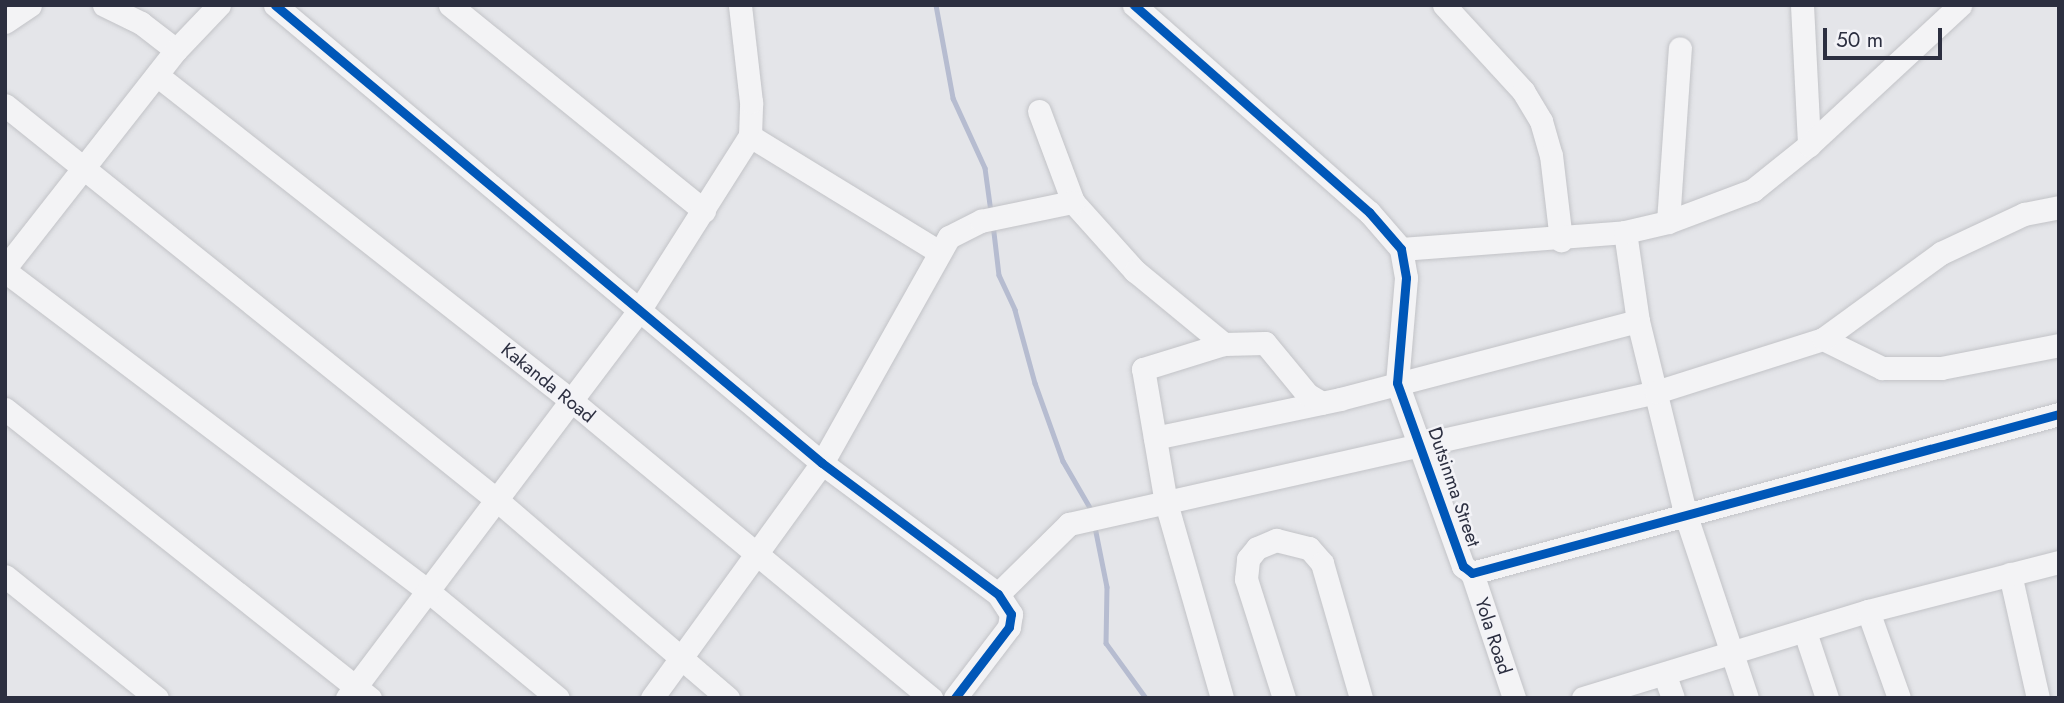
<!DOCTYPE html>
<html>
<head>
<meta charset="utf-8">
<style>
  body { margin:0 }
  #map { position:relative; width:2064px; height:703px; overflow:hidden; background:#e4e5e9; font-family:Jost,sans-serif }
  div>[style] { position:absolute }
  .stream>* { height:4.5px; margin:-2.25px; padding:0 2.25px; transform-origin:2.25px; border-radius:2.25px; background:#b6bcd0 }
  .roads { filter:drop-shadow(0 0 2px #c2c3c7) drop-shadow(0 0 2px #c2c3c7) }
  .minor>* { height:23px; margin:-11.5px; padding:0 11.5px; transform-origin:11.5px; border-radius:11.5px; background:#f3f3f5 }
  .cycleway>* { height:9px; margin:-4.5px; padding:0 4.5px; transform-origin:4.5px; border-radius:4.5px; background:#0057b8 }
  span { translate:-50% -50%; white-space:nowrap; text-align:center; line-height:1.15; -webkit-text-stroke:5px #f3f3f7; paint-order:stroke }
  .street-label { font-size:19px; color:#2c2f40 }
  .frame { position:absolute; inset:0; border:7px solid #2c2f40; pointer-events:none }
  .scale { position:absolute; left:1823px; top:28px; width:119px; height:32px; box-sizing:border-box; border:4px solid #2c2f40; border-top:0; padding-left:9px; font-size:21px; line-height:24px; white-space:nowrap; color:#2c2f40; -webkit-text-stroke:5px #f3f3f7; paint-order:stroke }
</style>
</head>
<body>
<div id="map">
  <div class="stream">
    <div style="left:936px;top:5px;width:95px;rotate:79.6deg"></div>
    <div style="left:953px;top:98px;width:77px;rotate:65.4deg"></div>
    <div style="left:985px;top:168px;width:44px;rotate:82.2deg"></div>
    <div style="left:993px;top:224px;width:51px;rotate:83.3deg"></div>
    <div style="left:999px;top:275px;width:38px;rotate:65deg"></div>
    <div style="left:1015px;top:310px;width:76px;rotate:74.7deg"></div>
    <div style="left:1035px;top:383px;width:83px;rotate:70.3deg"></div>
    <div style="left:1063px;top:461px;width:58px;rotate:59.9deg"></div>
    <div style="left:1095px;top:527px;width:61px;rotate:78.7deg"></div>
    <div style="left:1107px;top:587px;width:56px;rotate:91deg"></div>
    <div style="left:1106px;top:643px;width:68px;rotate:54deg"></div>
  </div>
  <div class="roads">
    <div class="minor">
      <div style="left:104px;top:5px;width:41px;rotate:25.9deg"></div>
      <div style="left:141px;top:23px;width:44px;rotate:37.6deg"></div>
      <div style="left:275px;top:5px;width:713px;rotate:39.94deg"></div>
      <div style="left:822px;top:463px;width:219px;rotate:36.7deg"></div>
      <div style="left:998px;top:594px;width:24px;rotate:57deg"></div>
      <div style="left:1011px;top:614px;width:13px;rotate:99deg"></div>
      <div style="left:1009px;top:627px;width:89px;rotate:127.3deg"></div>
      <div style="left:450px;top:5px;width:327px;rotate:39deg"></div>
      <div style="left:1134px;top:5px;width:313px;rotate:41.4deg"></div>
      <div style="left:1369px;top:212px;width:49px;rotate:49.1deg"></div>
      <div style="left:1401px;top:249px;width:29px;rotate:80deg"></div>
      <div style="left:1406px;top:278px;width:105px;rotate:94.9deg"></div>
      <div style="left:1397px;top:383px;width:195px;rotate:70.2deg"></div>
      <div style="left:1463px;top:566px;width:11px;rotate:38deg"></div>
      <div style="left:1472px;top:573px;width:608px;rotate:-15.16deg"></div>
      <div style="left:1444px;top:5px;width:117px;rotate:47.4deg"></div>
      <div style="left:1523px;top:91px;width:35px;rotate:59deg"></div>
      <div style="left:1541px;top:121px;width:35px;rotate:74deg"></div>
      <div style="left:1551px;top:155px;width:86px;rotate:83.3deg"></div>
      <div style="left:1802px;top:5px;width:140px;rotate:87.1deg"></div>
      <div style="left:5px;top:22px;width:30px;rotate:-34deg"></div>
      <div style="left:158px;top:76px;width:528px;rotate:38.15deg"></div>
      <div style="left:573px;top:402px;width:465px;rotate:39.6deg"></div>
      <div style="left:5px;top:105px;width:632px;rotate:38.77deg"></div>
      <div style="left:498px;top:501px;width:303px;rotate:40.6deg"></div>
      <div style="left:1039px;top:111px;width:97px;rotate:69.5deg"></div>
      <div style="left:1073px;top:202px;width:93px;rotate:48.1deg"></div>
      <div style="left:1135px;top:271px;width:115px;rotate:39.4deg"></div>
      <div style="left:750px;top:136px;width:222px;rotate:31.5deg"></div>
      <div style="left:1668px;top:222px;width:174px;rotate:-86.1deg"></div>
      <div style="left:1625px;top:232px;width:90px;rotate:81.7deg"></div>
      <div style="left:1638px;top:321px;width:198px;rotate:76.2deg"></div>
      <div style="left:1685px;top:513px;width:195px;rotate:71.5deg"></div>
      <div style="left:1401px;top:249px;width:225px;rotate:-4.3deg"></div>
      <div style="left:1625px;top:232px;width:44px;rotate:-13.1deg"></div>
      <div style="left:1668px;top:222px;width:91px;rotate:-20.6deg"></div>
      <div style="left:1753px;top:190px;width:72px;rotate:-38.8deg"></div>
      <div style="left:1809px;top:145px;width:206px;rotate:-42.8deg"></div>
      <div style="left:5px;top:268px;width:277px;rotate:-51.9deg"></div>
      <div style="left:176px;top:50px;width:62px;rotate:-46.3deg"></div>
      <div style="left:5px;top:271px;width:530px;rotate:37.11deg"></div>
      <div style="left:428px;top:591px;width:168px;rotate:39.5deg"></div>
      <div style="left:1823px;top:339px;width:66px;rotate:26.2deg"></div>
      <div style="left:1882px;top:368px;width:59px"></div>
      <div style="left:1941px;top:368px;width:120px;rotate:-11deg"></div>
      <div style="left:5px;top:409px;width:466px;rotate:38.4deg"></div>
      <div style="left:1155px;top:438px;width:189px;rotate:-11.9deg"></div>
      <div style="left:1340px;top:399px;width:308px;rotate:-14.7deg"></div>
      <div style="left:1472px;top:573px;width:132px;rotate:71.4deg"></div>
      <div style="left:2010px;top:574px;width:127px;rotate:77.3deg"></div>
      <div style="left:5px;top:576px;width:195px;rotate:38.8deg"></div>
      <div style="left:998px;top:594px;width:100px;rotate:-44.6deg"></div>
      <div style="left:1069px;top:524px;width:602px;rotate:-12.67deg"></div>
      <div style="left:1656px;top:392px;width:175px;rotate:-17.6deg"></div>
      <div style="left:1823px;top:339px;width:146px;rotate:-36.1deg"></div>
      <div style="left:1941px;top:253px;width:92px;rotate:-25.2deg"></div>
      <div style="left:2024px;top:214px;width:36px;rotate:-11deg"></div>
      <div style="left:1868px;top:611px;width:92px;rotate:70.4deg"></div>
      <div style="left:1805px;top:632px;width:70px;rotate:71.6deg"></div>
      <div style="left:1665px;top:676px;width:23px;rotate:70deg"></div>
      <div style="left:347px;top:698px;width:487px;rotate:-53deg"></div>
      <div style="left:640px;top:309px;width:205px;rotate:-57.6deg"></div>
      <div style="left:750px;top:136px;width:34px;rotate:-88deg"></div>
      <div style="left:751px;top:102px;width:98px;rotate:-96.5deg"></div>
      <div style="left:652px;top:698px;width:290px;rotate:-54.1deg"></div>
      <div style="left:822px;top:463px;width:259px;rotate:-60.7deg"></div>
      <div style="left:949px;top:237px;width:36px;rotate:-27deg"></div>
      <div style="left:981px;top:221px;width:94px;rotate:-11.7deg"></div>
      <div style="left:1222px;top:698px;width:203px;rotate:-106deg"></div>
      <div style="left:1166px;top:503px;width:136px;rotate:-99.7deg"></div>
      <div style="left:1143px;top:369px;width:85px;rotate:-17.2deg"></div>
      <div style="left:1224px;top:344px;width:41px;rotate:-1.4deg"></div>
      <div style="left:1265px;top:343px;width:66px;rotate:50.5deg"></div>
      <div style="left:1307px;top:394px;width:17px;rotate:31deg"></div>
      <div style="left:1284px;top:698px;width:125px;rotate:-107.7deg"></div>
      <div style="left:1246px;top:579px;width:20px;rotate:-84deg"></div>
      <div style="left:1248px;top:559px;width:14px;rotate:-51deg"></div>
      <div style="left:1257px;top:548px;width:21px;rotate:-23deg"></div>
      <div style="left:1276px;top:540px;width:34px;rotate:14deg"></div>
      <div style="left:1309px;top:548px;width:20px;rotate:49deg"></div>
      <div style="left:1322px;top:563px;width:141px;rotate:73.9deg"></div>
      <div style="left:1583px;top:698px;width:298px;rotate:-17deg"></div>
      <div style="left:1868px;top:611px;width:197px;rotate:-14.4deg"></div>
    </div>
  </div>
  <div class="cycleway">
    <div style="left:275px;top:5px;width:713px;rotate:39.94deg"></div>
    <div style="left:822px;top:463px;width:219px;rotate:36.7deg"></div>
    <div style="left:998px;top:594px;width:24px;rotate:57deg"></div>
    <div style="left:1011px;top:614px;width:13px;rotate:99deg"></div>
    <div style="left:1009px;top:627px;width:89px;rotate:127.3deg"></div>
    <div style="left:1134px;top:5px;width:313px;rotate:41.4deg"></div>
    <div style="left:1369px;top:212px;width:49px;rotate:49.1deg"></div>
    <div style="left:1401px;top:249px;width:29px;rotate:80deg"></div>
    <div style="left:1406px;top:278px;width:105px;rotate:94.9deg"></div>
    <div style="left:1397px;top:383px;width:195px;rotate:70.2deg"></div>
    <div style="left:1463px;top:566px;width:11px;rotate:38deg"></div>
    <div style="left:1472px;top:573px;width:608px;rotate:-15.16deg"></div>
  </div>
  <div class="street-label">
    <span style="left:548px;top:383px;rotate:39deg">Kakanda Road</span>
    <span style="left:1454px;top:487px;rotate:71deg">Dutsinma Street</span>
    <span style="left:1493px;top:636px;rotate:72deg">Yola Road</span>
  </div>
  <div class="frame"></div>
  <div class="scale">50 m</div>
</div>
</body>
</html>
